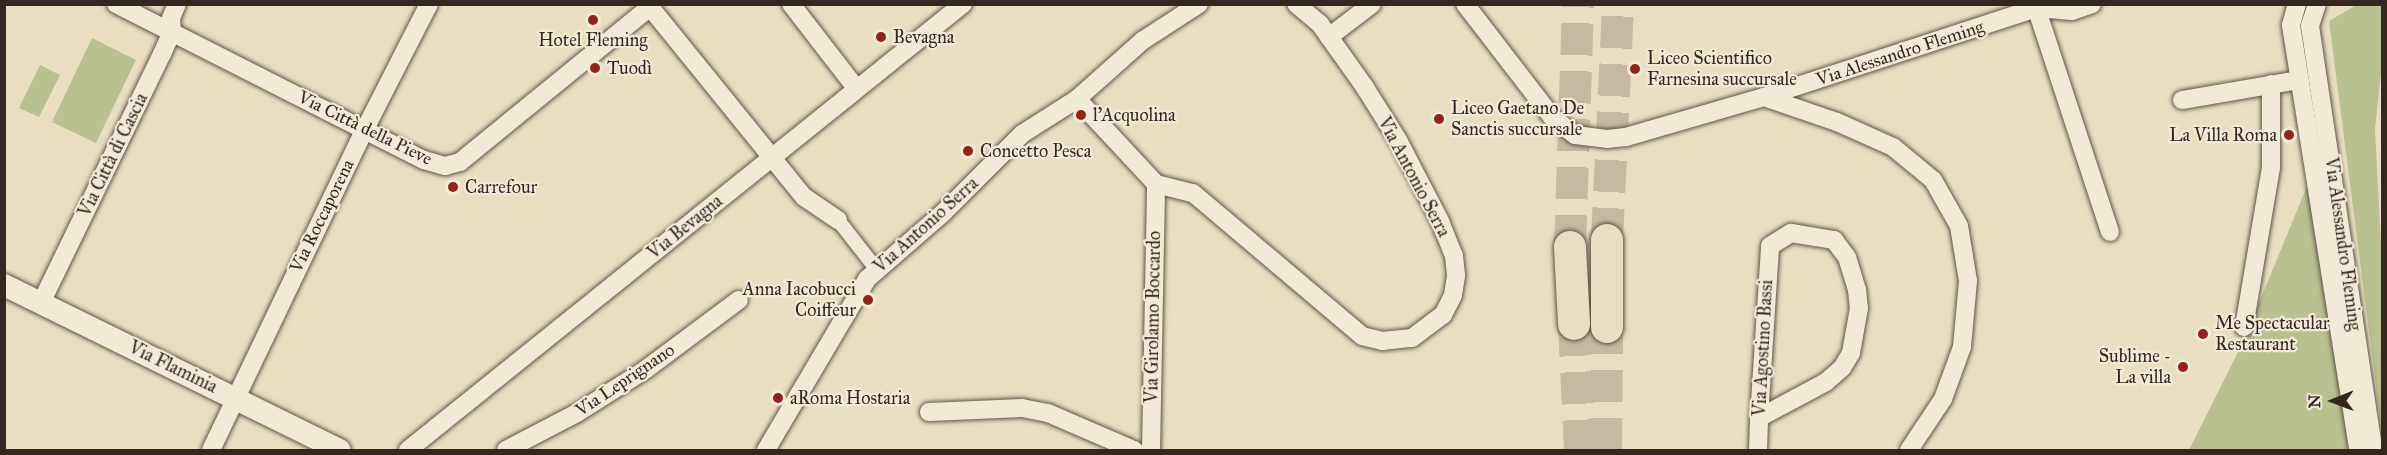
<!DOCTYPE html>
<html>
<head>
<meta charset="utf-8">
<style>
  body { margin:0 }
  #map { position:relative; width:2387px; height:455px; overflow:hidden; background:#e9dfc0; font-family:"IM FELL Great Primer",serif }
  div>[style] { position:absolute }
  .green>* { inset:0; background:#b9c191 }
  .trunk-tunnel>* { height:32px; margin-top:-16px; transform-origin:0; background:repeating-linear-gradient(90deg,#c5baa0 0 32px,transparent 0 48px) }
  .roads { filter:drop-shadow(0 0 2px #605547) drop-shadow(0 0 2px #605547) }
  .pedestrian>* { height:14px; margin:-7px; padding:0 7px; transform-origin:7px; border-radius:7px; background:#f1ead6 }
  .minor>* { height:18px; margin:-9px; padding:0 9px; transform-origin:9px; border-radius:9px; background:#f1ead6 }
  .tertiary>* { height:22px; margin:-11px; padding:0 11px; transform-origin:11px; border-radius:11px; background:#f1ead6 }
  .trunk>* { height:32px; margin:-16px; padding:0 16px; transform-origin:16px; border-radius:16px; background:#e9dfc0 }
  .dots>* { width:16px; height:16px; translate:-50% -50%; box-sizing:border-box; border:3px solid #f1ead6; border-radius:50% }
  span { translate:-50% -50%; white-space:nowrap; text-align:center; line-height:1.15; -webkit-text-stroke:4.5px #f1ead6; paint-order:stroke }
  .poi-label { font-size:18px; color:#33271f }
  .left { translate:0 -50%; text-align:left }
  .right { translate:-100% -50%; text-align:right }
  .street-label { font-size:18px; color:#33271f }
  .frame { position:absolute; inset:0; border:6px solid #33271f; pointer-events:none }
  .north { position:absolute; left:2303px; top:371px; width:60px; height:60px; -webkit-text-stroke:4px #f1ead6; paint-order:stroke; rotate:269deg; font-size:16px; font-weight:700; line-height:24px; text-align:center; color:#33271f }
  .north::after { content:''; display:block; margin:auto; width:21px; height:27px; background:#33271f; clip-path:polygon(50% 0,100% 100%,50% 72%,0 100%) }
</style>
</head>
<body>
<div id="map">
  <div class="green">
    <div style="clip-path:polygon(2358px 4px,2382px 5px,2382px 64px,2375px 129px,2382px 263px,2382px 432px,2329px 21px)"></div>
    <div style="clip-path:polygon(92px 38px,136px 60px,96px 143px,52px 122px)"></div>
    <div style="clip-path:polygon(40px 65px,60px 75px,39px 117px,19px 108px)"></div>
    <div style="clip-path:polygon(2307px 186px,2350px 450px,2189px 450px,2243px 342px)"></div>
  </div>
  <div class="trunk-tunnel">
    <div style="left:1607px;top:240px;width:236px;rotate:-87.3deg"></div>
    <div style="left:1570px;top:247px;width:243px;rotate:-88.1deg"></div>
    <div style="left:1574px;top:324px;width:126px;rotate:87.3deg"></div>
    <div style="left:1606px;top:450px;width:123px;rotate:-89.5deg"></div>
  </div>
  <div class="roads">
    <div class="pedestrian">
      <div style="left:838px;top:220px;width:63px;rotate:52deg"></div>
    </div>
    <div class="minor">
      <div style="left:116px;top:4px;width:345px;rotate:26.9deg"></div>
      <div style="left:424px;top:160px;width:22px;rotate:16deg"></div>
      <div style="left:445px;top:166px;width:16px;rotate:-15deg"></div>
      <div style="left:460px;top:162px;width:245px;rotate:-39.2deg"></div>
      <div style="left:652px;top:4px;width:4px;rotate:124deg"></div>
      <div style="left:650px;top:7px;width:245px;rotate:51deg"></div>
      <div style="left:804px;top:197px;width:41px;rotate:34.1deg"></div>
      <div style="left:791px;top:4px;width:106px;rotate:52.3deg"></div>
      <div style="left:1465px;top:4px;width:143px;rotate:52.4deg"></div>
      <div style="left:1552px;top:117px;width:29px;rotate:38deg"></div>
      <div style="left:1575px;top:135px;width:32px;rotate:7deg"></div>
      <div style="left:1607px;top:139px;width:19px;rotate:-6deg"></div>
      <div style="left:1626px;top:137px;width:144px;rotate:-16.2deg"></div>
      <div style="left:1764px;top:97px;width:287px;rotate:-18.1deg"></div>
      <div style="left:2037px;top:8px;width:35px;rotate:5deg"></div>
      <div style="left:2072px;top:11px;width:21px;rotate:-19deg"></div>
      <div style="left:2035px;top:4px;width:240px;rotate:71.8deg"></div>
      <div style="left:2297px;top:4px;width:22px;rotate:106deg"></div>
      <div style="left:2291px;top:25px;width:430px;rotate:81deg"></div>
      <div style="left:2317px;top:4px;width:23px;rotate:108deg"></div>
      <div style="left:2310px;top:26px;width:429px;rotate:81.5deg"></div>
      <div style="left:1329px;top:37px;width:54px;rotate:-37.5deg"></div>
      <div style="left:1764px;top:97px;width:77px;rotate:18.9deg"></div>
      <div style="left:1837px;top:122px;width:61px;rotate:24.1deg"></div>
      <div style="left:1893px;top:147px;width:52px;rotate:39.5deg"></div>
      <div style="left:1933px;top:180px;width:53px;rotate:60.5deg"></div>
      <div style="left:1959px;top:226px;width:56px;rotate:80.7deg"></div>
      <div style="left:1968px;top:281px;width:66px;rotate:95.2deg"></div>
      <div style="left:1962px;top:347px;width:55px;rotate:110.1deg"></div>
      <div style="left:1943px;top:399px;width:61px;rotate:123.7deg"></div>
      <div style="left:1077px;top:99px;width:116px;rotate:47.1deg"></div>
      <div style="left:2182px;top:100px;width:119px;rotate:-9.7deg"></div>
      <div style="left:1156px;top:184px;width:38px;rotate:14deg"></div>
      <div style="left:1193px;top:193px;width:221px;rotate:40.2deg"></div>
      <div style="left:1362px;top:336px;width:21px;rotate:14deg"></div>
      <div style="left:1382px;top:341px;width:30px;rotate:-6deg"></div>
      <div style="left:1412px;top:338px;width:39px;rotate:-37deg"></div>
      <div style="left:1443px;top:315px;width:22px;rotate:-63deg"></div>
      <div style="left:1453px;top:295px;width:20px;rotate:-81deg"></div>
      <div style="left:1456px;top:275px;width:19px;rotate:-96deg"></div>
      <div style="left:1454px;top:256px;width:35px;rotate:-112deg"></div>
      <div style="left:1441px;top:223px;width:93px;rotate:-117.4deg"></div>
      <div style="left:1398px;top:140px;width:64px;rotate:-122.2deg"></div>
      <div style="left:1364px;top:86px;width:76px;rotate:-125.4deg"></div>
      <div style="left:1320px;top:24px;width:31px;rotate:-140deg"></div>
      <div style="left:41px;top:303px;width:277px;rotate:-64.1deg"></div>
      <div style="left:162px;top:54px;width:24px;rotate:-66deg"></div>
      <div style="left:172px;top:32px;width:14px;rotate:-94deg"></div>
      <div style="left:171px;top:18px;width:15px;rotate:-67deg"></div>
      <div style="left:2244px;top:327px;width:161px;rotate:-80.4deg"></div>
      <div style="left:2271px;top:168px;width:84px;rotate:-90deg"></div>
      <div style="left:929px;top:412px;width:93px;rotate:-2.5deg"></div>
      <div style="left:1022px;top:408px;width:26px;rotate:11deg"></div>
      <div style="left:1048px;top:413px;width:94px;rotate:23.3deg"></div>
      <div style="left:211px;top:450px;width:356px;rotate:-64.4deg"></div>
      <div style="left:365px;top:129px;width:140px;rotate:-62.9deg"></div>
      <div style="left:408px;top:450px;width:712px;rotate:-38.79deg"></div>
      <div style="left:506px;top:450px;width:80px;rotate:-27.5deg"></div>
      <div style="left:577px;top:413px;width:80px;rotate:-32.3deg"></div>
      <div style="left:645px;top:370px;width:117px;rotate:-36.7deg"></div>
      <div style="left:766px;top:450px;width:199px;rotate:-59.4deg"></div>
      <div style="left:867px;top:279px;width:101px;rotate:-41deg"></div>
      <div style="left:943px;top:213px;width:112px;rotate:-45deg"></div>
      <div style="left:1022px;top:134px;width:65px;rotate:-32.5deg"></div>
      <div style="left:1077px;top:99px;width:87px;rotate:-41.7deg"></div>
      <div style="left:1142px;top:41px;width:68px;rotate:-33deg"></div>
      <div style="left:1151px;top:450px;width:266px;rotate:-88.9deg"></div>
      <div style="left:1758px;top:450px;width:32px;rotate:-88deg"></div>
      <div style="left:1759px;top:418px;width:172px;rotate:-86.3deg"></div>
      <div style="left:1770px;top:246px;width:25px;rotate:-32deg"></div>
      <div style="left:1791px;top:233px;width:44px;rotate:9.2deg"></div>
      <div style="left:1834px;top:240px;width:21px;rotate:53deg"></div>
      <div style="left:1847px;top:257px;width:34px;rotate:73deg"></div>
      <div style="left:1857px;top:290px;width:18px;rotate:84deg"></div>
      <div style="left:1859px;top:308px;width:46px;rotate:100.1deg"></div>
      <div style="left:1851px;top:353px;width:17px;rotate:121deg"></div>
      <div style="left:1842px;top:368px;width:21px;rotate:139deg"></div>
      <div style="left:1826px;top:382px;width:76px;rotate:151.8deg"></div>
    </div>
    <div class="tertiary">
      <div style="left:4px;top:285px;width:374px;rotate:26.2deg"></div>
    </div>
    <div class="trunk">
      <div style="left:1570px;top:247px;width:77px;rotate:87deg"></div>
      <div style="left:1607px;top:327px;width:87px;rotate:-90deg"></div>
    </div>
  </div>
  <div class="dots">
    <div style="left:593px;top:20px;background:#8f2418"></div>
    <div style="left:881px;top:37px;background:#8f2418"></div>
    <div style="left:595px;top:68px;background:#8f2418"></div>
    <div style="left:1635px;top:69px;background:#8f2418"></div>
    <div style="left:1081px;top:115px;background:#8f2418"></div>
    <div style="left:1439px;top:119px;background:#8f2418"></div>
    <div style="left:2289px;top:135px;background:#8f2418"></div>
    <div style="left:968px;top:151px;background:#8f2418"></div>
    <div style="left:453px;top:187px;background:#8f2418"></div>
    <div style="left:868px;top:300px;background:#8f2418"></div>
    <div style="left:2203px;top:334px;background:#8f2418"></div>
    <div style="left:2183px;top:367px;background:#8f2418"></div>
    <div style="left:778px;top:398px;background:#8f2418"></div>
  </div>
  <div class="poi-label">
    <span class="left" style="left:893px;top:37px">Bevagna</span>
    <span style="left:593px;top:40px">Hotel Fleming</span>
    <span class="left" style="left:1647px;top:69px">Liceo Scientifico<br>Farnesina succursale</span>
    <span class="left" style="left:607px;top:68px">Tuodì</span>
    <span class="left" style="left:1451px;top:119px">Liceo Gaetano De<br>Sanctis succursale</span>
    <span class="left" style="left:1093px;top:115px">l'Acquolina</span>
    <span class="right" style="left:2277px;top:135px">La Villa Roma</span>
    <span class="left" style="left:980px;top:151px">Concetto Pesca</span>
    <span class="left" style="left:465px;top:187px">Carrefour</span>
    <span class="right" style="left:856px;top:300px">Anna Iacobucci<br>Coiffeur</span>
    <span class="left" style="left:2215px;top:334px">Me Spectacular<br>Restaurant</span>
    <span class="right" style="left:2171px;top:367px">Sublime -<br>La villa</span>
    <span class="left" style="left:790px;top:398px">aRoma Hostaria</span>
  </div>
  <div class="street-label">
    <span style="left:1900px;top:53px;rotate:-18deg">Via Alessandro Fleming</span>
    <span style="left:365px;top:128px;rotate:26deg">Via Città della Pieve</span>
    <span style="left:113px;top:155px;rotate:-64deg">Via Città di Cascia</span>
    <span style="left:1414px;top:177px;rotate:62deg">Via Antonio Serra</span>
    <span style="left:322px;top:216px;rotate:-64deg">Via Roccaporena</span>
    <span style="left:926px;top:225px;rotate:-42deg">Via Antonio Serra</span>
    <span style="left:685px;top:227px;rotate:-39deg">Via Bevagna</span>
    <span style="left:2343px;top:244px;rotate:82deg">Via Alessandro Fleming</span>
    <span style="left:1153px;top:317px;rotate:-89deg">Via Girolamo Boccardo</span>
    <span style="left:1763px;top:348px;rotate:-87deg">Via Agostino Bassi</span>
    <span style="left:173px;top:367px;rotate:26deg">Via Flaminia</span>
    <span style="left:625px;top:380px;rotate:-34deg">Via Leprignano</span>
  </div>
  <div class="frame"></div>
  <div class="north">N</div>
</div>
</body>
</html>
